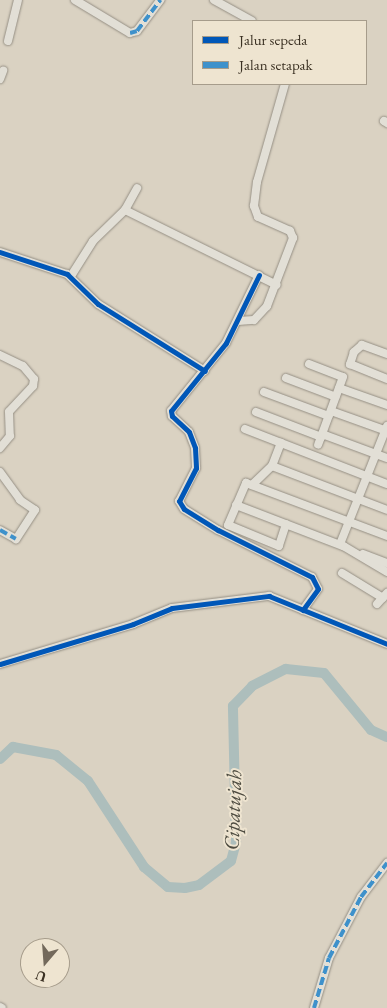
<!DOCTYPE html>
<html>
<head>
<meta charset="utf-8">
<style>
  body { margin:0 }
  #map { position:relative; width:387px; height:1008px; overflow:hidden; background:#dad2c2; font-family:"EB Garamond",serif }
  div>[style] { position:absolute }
  .river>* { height:10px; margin:-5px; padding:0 5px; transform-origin:5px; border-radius:5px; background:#adbebc }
  .roads { filter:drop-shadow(0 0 1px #958f84) drop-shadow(0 0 1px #958f84) }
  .minor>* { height:8px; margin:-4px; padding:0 4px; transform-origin:4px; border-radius:4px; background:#e2dfd6 }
  .quiet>* { height:4px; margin-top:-2px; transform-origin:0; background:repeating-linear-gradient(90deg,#3e91cb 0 8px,transparent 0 12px) }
  .cycleway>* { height:5px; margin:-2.5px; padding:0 2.5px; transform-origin:2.5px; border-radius:2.5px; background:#0057b8 }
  span { translate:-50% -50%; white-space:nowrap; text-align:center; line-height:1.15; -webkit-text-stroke:4px #eee4d0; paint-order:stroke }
  .water-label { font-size:21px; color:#4e4c41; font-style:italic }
  .legend { position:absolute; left:192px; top:20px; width:175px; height:65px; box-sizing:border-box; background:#eee4d0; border:1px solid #a69c8b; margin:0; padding:6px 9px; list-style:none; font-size:15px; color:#3b3123 }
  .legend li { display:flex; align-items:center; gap:10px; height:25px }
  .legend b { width:25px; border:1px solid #a69c8b }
  .north { position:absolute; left:20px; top:938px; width:50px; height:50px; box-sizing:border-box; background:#eee4d0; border:1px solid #a69c8b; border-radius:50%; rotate:198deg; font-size:14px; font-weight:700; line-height:20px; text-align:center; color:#3b3123 }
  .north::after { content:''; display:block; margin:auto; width:18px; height:22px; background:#73695b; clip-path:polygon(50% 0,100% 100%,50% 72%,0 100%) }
</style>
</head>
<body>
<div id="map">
  <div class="river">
    <div style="left:0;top:759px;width:18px;rotate:-43deg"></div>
    <div style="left:13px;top:747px;width:44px;rotate:10.5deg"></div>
    <div style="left:56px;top:755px;width:41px;rotate:39.1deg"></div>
    <div style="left:88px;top:781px;width:103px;rotate:56.9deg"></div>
    <div style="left:144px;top:867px;width:31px;rotate:40deg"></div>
    <div style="left:168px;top:887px;width:17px;rotate:3deg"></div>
    <div style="left:185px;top:888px;width:14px;rotate:-12deg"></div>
    <div style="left:199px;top:885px;width:40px;rotate:-37deg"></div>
    <div style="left:231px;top:861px;width:20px;rotate:-75deg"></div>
    <div style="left:236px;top:842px;width:136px;rotate:-91.3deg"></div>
    <div style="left:233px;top:706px;width:28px;rotate:-46deg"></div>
    <div style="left:252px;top:686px;width:38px;rotate:-27deg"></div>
    <div style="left:286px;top:669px;width:38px;rotate:6deg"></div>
    <div style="left:324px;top:673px;width:74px;rotate:50.5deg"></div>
    <div style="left:371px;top:730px;width:17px;rotate:24deg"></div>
  </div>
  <div class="roads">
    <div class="minor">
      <div style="left:75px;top:0;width:64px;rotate:31deg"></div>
      <div style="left:130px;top:33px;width:7px;rotate:-16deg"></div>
      <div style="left:137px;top:31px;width:39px;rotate:-53deg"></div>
      <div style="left:214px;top:0;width:43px;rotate:28.9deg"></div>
      <div style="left:8px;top:41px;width:42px;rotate:-76.3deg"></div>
      <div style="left:0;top:79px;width:9px;rotate:-69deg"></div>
      <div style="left:387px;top:122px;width:3px;rotate:-162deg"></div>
      <div style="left:384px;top:121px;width:4px;rotate:34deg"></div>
      <div style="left:125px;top:210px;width:169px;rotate:26.3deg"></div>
      <div style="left:0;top:252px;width:71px;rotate:18.2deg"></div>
      <div style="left:67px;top:274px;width:43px;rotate:44.1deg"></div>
      <div style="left:98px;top:304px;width:126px;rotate:32.1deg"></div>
      <div style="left:259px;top:275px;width:76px;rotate:115.9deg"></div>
      <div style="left:226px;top:343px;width:87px;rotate:129deg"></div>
      <div style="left:171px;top:411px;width:5px;rotate:79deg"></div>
      <div style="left:172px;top:416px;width:23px;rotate:43deg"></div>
      <div style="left:189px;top:432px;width:17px;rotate:69deg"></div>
      <div style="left:195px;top:448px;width:20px;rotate:87deg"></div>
      <div style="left:196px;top:468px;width:37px;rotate:117deg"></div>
      <div style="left:179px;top:501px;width:9px;rotate:58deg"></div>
      <div style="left:184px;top:509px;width:40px;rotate:32deg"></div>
      <div style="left:218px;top:530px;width:105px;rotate:26.6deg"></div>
      <div style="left:312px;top:577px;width:13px;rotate:63deg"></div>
      <div style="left:318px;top:589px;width:26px;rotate:126deg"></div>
      <div style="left:71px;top:276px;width:41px;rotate:-57.8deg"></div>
      <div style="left:93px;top:241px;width:45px;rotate:-44.1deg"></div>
      <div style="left:125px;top:210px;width:25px;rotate:-61deg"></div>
      <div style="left:238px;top:321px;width:16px;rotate:-4deg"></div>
      <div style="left:254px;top:320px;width:19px;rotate:-47deg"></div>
      <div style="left:267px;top:306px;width:73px;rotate:-69.1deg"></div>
      <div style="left:293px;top:238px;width:8px;rotate:-113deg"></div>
      <div style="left:290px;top:231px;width:35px;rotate:-156deg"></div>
      <div style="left:258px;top:217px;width:12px;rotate:-110deg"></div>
      <div style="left:254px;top:206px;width:24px;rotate:-83deg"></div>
      <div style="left:257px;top:182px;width:102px;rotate:-74.1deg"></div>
      <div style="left:387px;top:354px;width:27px;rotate:-160deg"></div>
      <div style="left:362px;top:345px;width:11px;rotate:139deg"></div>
      <div style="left:354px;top:352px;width:13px;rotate:108deg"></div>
      <div style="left:350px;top:364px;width:40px;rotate:22deg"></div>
      <div style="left:0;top:355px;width:25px;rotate:26deg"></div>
      <div style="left:23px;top:366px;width:17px;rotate:50deg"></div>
      <div style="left:34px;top:379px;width:7px;rotate:98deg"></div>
      <div style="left:33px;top:386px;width:35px;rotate:133deg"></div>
      <div style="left:9px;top:412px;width:24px;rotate:88deg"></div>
      <div style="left:10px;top:436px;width:16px;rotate:130deg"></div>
      <div style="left:309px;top:364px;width:36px;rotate:21deg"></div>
      <div style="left:343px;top:377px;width:72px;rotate:110.2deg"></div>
      <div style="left:286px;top:378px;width:53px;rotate:20.8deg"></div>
      <div style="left:339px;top:388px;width:51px;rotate:19.5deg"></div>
      <div style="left:264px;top:392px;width:69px;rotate:20.3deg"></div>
      <div style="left:331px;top:411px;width:59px;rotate:19.7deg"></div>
      <div style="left:256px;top:412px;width:70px;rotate:21deg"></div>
      <div style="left:387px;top:426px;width:127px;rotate:111.7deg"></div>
      <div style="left:340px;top:544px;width:55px;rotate:30.8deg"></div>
      <div style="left:245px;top:429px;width:152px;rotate:21.2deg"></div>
      <div style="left:322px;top:434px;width:69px;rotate:20.3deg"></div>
      <div style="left:272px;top:466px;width:123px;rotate:20.9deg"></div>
      <div style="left:0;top:472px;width:34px;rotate:54deg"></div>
      <div style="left:20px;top:500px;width:18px;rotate:34deg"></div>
      <div style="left:35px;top:510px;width:35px;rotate:123deg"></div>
      <div style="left:16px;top:539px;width:18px;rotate:-151deg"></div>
      <div style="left:252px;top:485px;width:28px;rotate:-44deg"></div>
      <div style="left:272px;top:466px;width:25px;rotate:-69deg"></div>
      <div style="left:236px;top:505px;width:115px;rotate:21deg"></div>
      <div style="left:286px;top:524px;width:23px;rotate:108deg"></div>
      <div style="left:279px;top:546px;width:55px;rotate:-157.6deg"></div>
      <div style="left:228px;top:525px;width:46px;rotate:-66.8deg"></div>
      <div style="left:246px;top:483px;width:151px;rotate:20.6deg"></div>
      <div style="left:363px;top:554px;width:26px;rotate:21deg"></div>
      <div style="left:342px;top:573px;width:48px;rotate:31.4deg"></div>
      <div style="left:377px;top:604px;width:15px;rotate:-48deg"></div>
      <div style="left:0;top:664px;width:139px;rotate:-16.7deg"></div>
      <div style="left:133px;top:624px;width:42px;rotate:-22.3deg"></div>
      <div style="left:172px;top:608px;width:98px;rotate:-7.1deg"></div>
      <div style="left:269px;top:596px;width:127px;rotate:22.1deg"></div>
      <div style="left:0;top:1007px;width:2px;rotate:27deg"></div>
      <div style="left:314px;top:1008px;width:52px;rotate:-73.3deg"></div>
      <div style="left:329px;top:958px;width:69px;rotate:-62.3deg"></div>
      <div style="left:361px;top:897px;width:43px;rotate:-52.6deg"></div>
    </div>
  </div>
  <div class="quiet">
    <div style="left:130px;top:33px;width:7px;rotate:-16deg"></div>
    <div style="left:137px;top:31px;width:39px;rotate:-53deg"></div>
    <div style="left:0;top:530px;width:18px;rotate:29deg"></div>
    <div style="left:314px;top:1008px;width:52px;rotate:-73.3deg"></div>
    <div style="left:329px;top:958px;width:69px;rotate:-62.3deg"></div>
    <div style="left:361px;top:897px;width:43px;rotate:-52.6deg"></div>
  </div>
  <div class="cycleway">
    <div style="left:0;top:252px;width:71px;rotate:18.2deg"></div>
    <div style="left:67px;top:274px;width:43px;rotate:44.1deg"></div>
    <div style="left:98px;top:304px;width:126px;rotate:32.1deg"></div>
    <div style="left:259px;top:275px;width:76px;rotate:115.9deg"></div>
    <div style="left:226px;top:343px;width:87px;rotate:129deg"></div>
    <div style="left:171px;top:411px;width:5px;rotate:79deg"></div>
    <div style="left:172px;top:416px;width:23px;rotate:43deg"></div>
    <div style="left:189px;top:432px;width:17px;rotate:69deg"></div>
    <div style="left:195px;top:448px;width:20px;rotate:87deg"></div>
    <div style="left:196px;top:468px;width:37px;rotate:117deg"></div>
    <div style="left:179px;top:501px;width:9px;rotate:58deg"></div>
    <div style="left:184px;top:509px;width:40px;rotate:32deg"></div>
    <div style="left:218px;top:530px;width:105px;rotate:26.6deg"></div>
    <div style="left:312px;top:577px;width:13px;rotate:63deg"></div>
    <div style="left:318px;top:589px;width:26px;rotate:126deg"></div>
    <div style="left:0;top:664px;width:139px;rotate:-16.7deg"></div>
    <div style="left:133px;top:624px;width:42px;rotate:-22.3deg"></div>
    <div style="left:172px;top:608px;width:98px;rotate:-7.1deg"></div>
    <div style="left:269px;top:596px;width:127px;rotate:22.1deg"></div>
  </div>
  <div class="water-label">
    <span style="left:233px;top:810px;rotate:-88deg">Cipatujah</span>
  </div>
  <ul class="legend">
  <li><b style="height:6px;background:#0057b8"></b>Jalur sepeda</li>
  <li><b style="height:6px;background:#3e91cb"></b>Jalan setapak</li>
  </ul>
  <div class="north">U</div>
</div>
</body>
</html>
